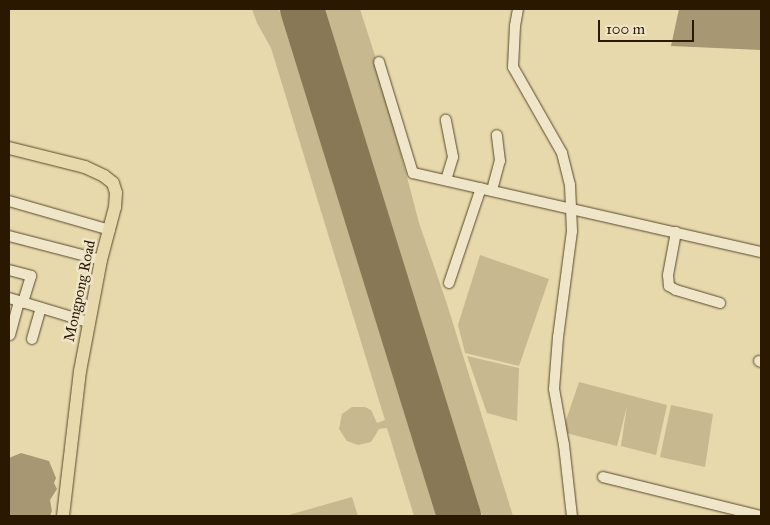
<!DOCTYPE html>
<html>
<head>
<meta charset="utf-8">
<style>
  body { margin:0 }
  #map { position:relative; width:770px; height:525px; overflow:hidden; background:#e7d9ac; font-family:"IM FELL Great Primer",serif }
  div>[style] { position:absolute }
  .green>* { inset:0; background:#c7b88f }
  .water>* { inset:0; background:#a79772 }
  .runway>* { height:44px; margin:-22px; padding:0 22px; transform-origin:22px; border-radius:22px; background:#887856 }
  .roads { filter:drop-shadow(0 0 1px #59482b) drop-shadow(0 0 1px #59482b) }
  .minor>* { height:10px; margin:-5px; padding:0 5px; transform-origin:5px; border-radius:5px; background:#efe6c9 }
  .major>* { height:12px; margin:-6px; padding:0 6px; transform-origin:6px; border-radius:6px; background:#e7d9ac }
  span { translate:-50% -50%; white-space:nowrap; text-align:center; line-height:1.15; -webkit-text-stroke:5px #efe6c9; paint-order:stroke }
  .street-label { font-size:15px; color:#2a1800 }
  .frame { position:absolute; inset:0; border:10px solid #2a1800; pointer-events:none }
  .scale { position:absolute; left:598px; top:20px; width:96px; height:22px; box-sizing:border-box; border:2px solid #2a1800; border-top:0; padding-left:6px; font-size:15px; line-height:18px; white-space:nowrap; color:#2a1800; -webkit-text-stroke:4px #efe6c9; paint-order:stroke }
</style>
</head>
<body>
<div id="map">
  <div class="green">
    <div style="clip-path:polygon(252px 9px,279px 9px,436px 515px,434px 516px,414px 516px,387px 428px,379px 429px,371px 442px,358px 445px,347px 441px,339px 429px,342px 414px,352px 407px,365px 407px,371px 410px,377px 423px,385px 420px,271px 48px,257px 23px)"></div>
    <div style="clip-path:polygon(324px 9px,360px 9px,377px 62px,419px 223px,446px 301px,513px 516px,482px 516px)"></div>
    <div style="clip-path:polygon(480px 255px,549px 279px,519px 366px,465px 353px,458px 325px)"></div>
    <div style="clip-path:polygon(467px 356px,519px 368px,517px 421px,487px 413px)"></div>
    <div style="clip-path:polygon(579px 382px,667px 405px,656px 455px,621px 446px,627px 406px,617px 446px,562px 432px)"></div>
    <div style="clip-path:polygon(671px 405px,713px 414px,705px 467px,660px 457px)"></div>
    <div style="clip-path:polygon(352px 497px,358px 516px,285px 516px)"></div>
  </div>
  <div class="water">
    <div style="clip-path:polygon(679px 9px,761px 9px,761px 50px,671px 46px)"></div>
    <div style="clip-path:polygon(21px 453px,49px 461px,56px 478px,54px 483px,57px 489px,50px 500px,52px 511px,50px 516px,9px 516px,9px 458px)"></div>
  </div>
  <div class="runway">
    <div style="left:302px;top:9px;width:531px;rotate:72.79deg"></div>
  </div>
  <div class="roads">
    <div class="minor">
      <div style="left:518px;top:9px;width:17px;rotate:100deg"></div>
      <div style="left:515px;top:26px;width:41px;rotate:92.8deg"></div>
      <div style="left:513px;top:67px;width:99px;rotate:60.3deg"></div>
      <div style="left:562px;top:153px;width:33px;rotate:76deg"></div>
      <div style="left:570px;top:185px;width:46px;rotate:87.5deg"></div>
      <div style="left:572px;top:231px;width:107px;rotate:97.5deg"></div>
      <div style="left:558px;top:337px;width:52px;rotate:94.4deg"></div>
      <div style="left:554px;top:389px;width:57px;rotate:79.9deg"></div>
      <div style="left:564px;top:445px;width:71px;rotate:83.6deg"></div>
      <div style="left:379px;top:62px;width:116px;rotate:73deg"></div>
      <div style="left:413px;top:173px;width:357px;rotate:12.8deg"></div>
      <div style="left:446px;top:180px;width:24px;rotate:-73deg"></div>
      <div style="left:453px;top:157px;width:38px;rotate:-101deg"></div>
      <div style="left:492px;top:190px;width:30px;rotate:-75deg"></div>
      <div style="left:500px;top:161px;width:26px;rotate:-97deg"></div>
      <div style="left:9px;top:201px;width:105px;rotate:16deg"></div>
      <div style="left:676px;top:232px;width:44px;rotate:100.5deg"></div>
      <div style="left:668px;top:275px;width:11px;rotate:85deg"></div>
      <div style="left:669px;top:286px;width:8px;rotate:30deg"></div>
      <div style="left:676px;top:290px;width:46px;rotate:16.5deg"></div>
      <div style="left:9px;top:236px;width:95px;rotate:14.6deg"></div>
      <div style="left:9px;top:270px;width:23px;rotate:15deg"></div>
      <div style="left:31px;top:276px;width:28px;rotate:107deg"></div>
      <div style="left:449px;top:283px;width:100px;rotate:-71.4deg"></div>
      <div style="left:9px;top:298px;width:83px;rotate:16.9deg"></div>
      <div style="left:10px;top:335px;width:35px;rotate:-75deg"></div>
      <div style="left:32px;top:339px;width:32px;rotate:-74deg"></div>
      <div style="left:759px;top:361px;width:2px;rotate:27deg"></div>
      <div style="left:603px;top:477px;width:163px;rotate:13.9deg"></div>
    </div>
    <div class="major">
      <div style="left:9px;top:148px;width:78px;rotate:14deg"></div>
      <div style="left:85px;top:167px;width:21px;rotate:25deg"></div>
      <div style="left:104px;top:176px;width:11px;rotate:38deg"></div>
      <div style="left:113px;top:183px;width:10px;rotate:73deg"></div>
      <div style="left:116px;top:193px;width:14px;rotate:94deg"></div>
      <div style="left:115px;top:207px;width:55px;rotate:104.8deg"></div>
      <div style="left:101px;top:260px;width:113px;rotate:100.7deg"></div>
      <div style="left:80px;top:371px;width:146px;rotate:96.7deg"></div>
    </div>
  </div>
  <div class="street-label">
    <span style="left:80px;top:291px;rotate:-78deg">Mongpong Road</span>
  </div>
  <div class="frame"></div>
  <div class="scale">100 m</div>
</div>
</body>
</html>
